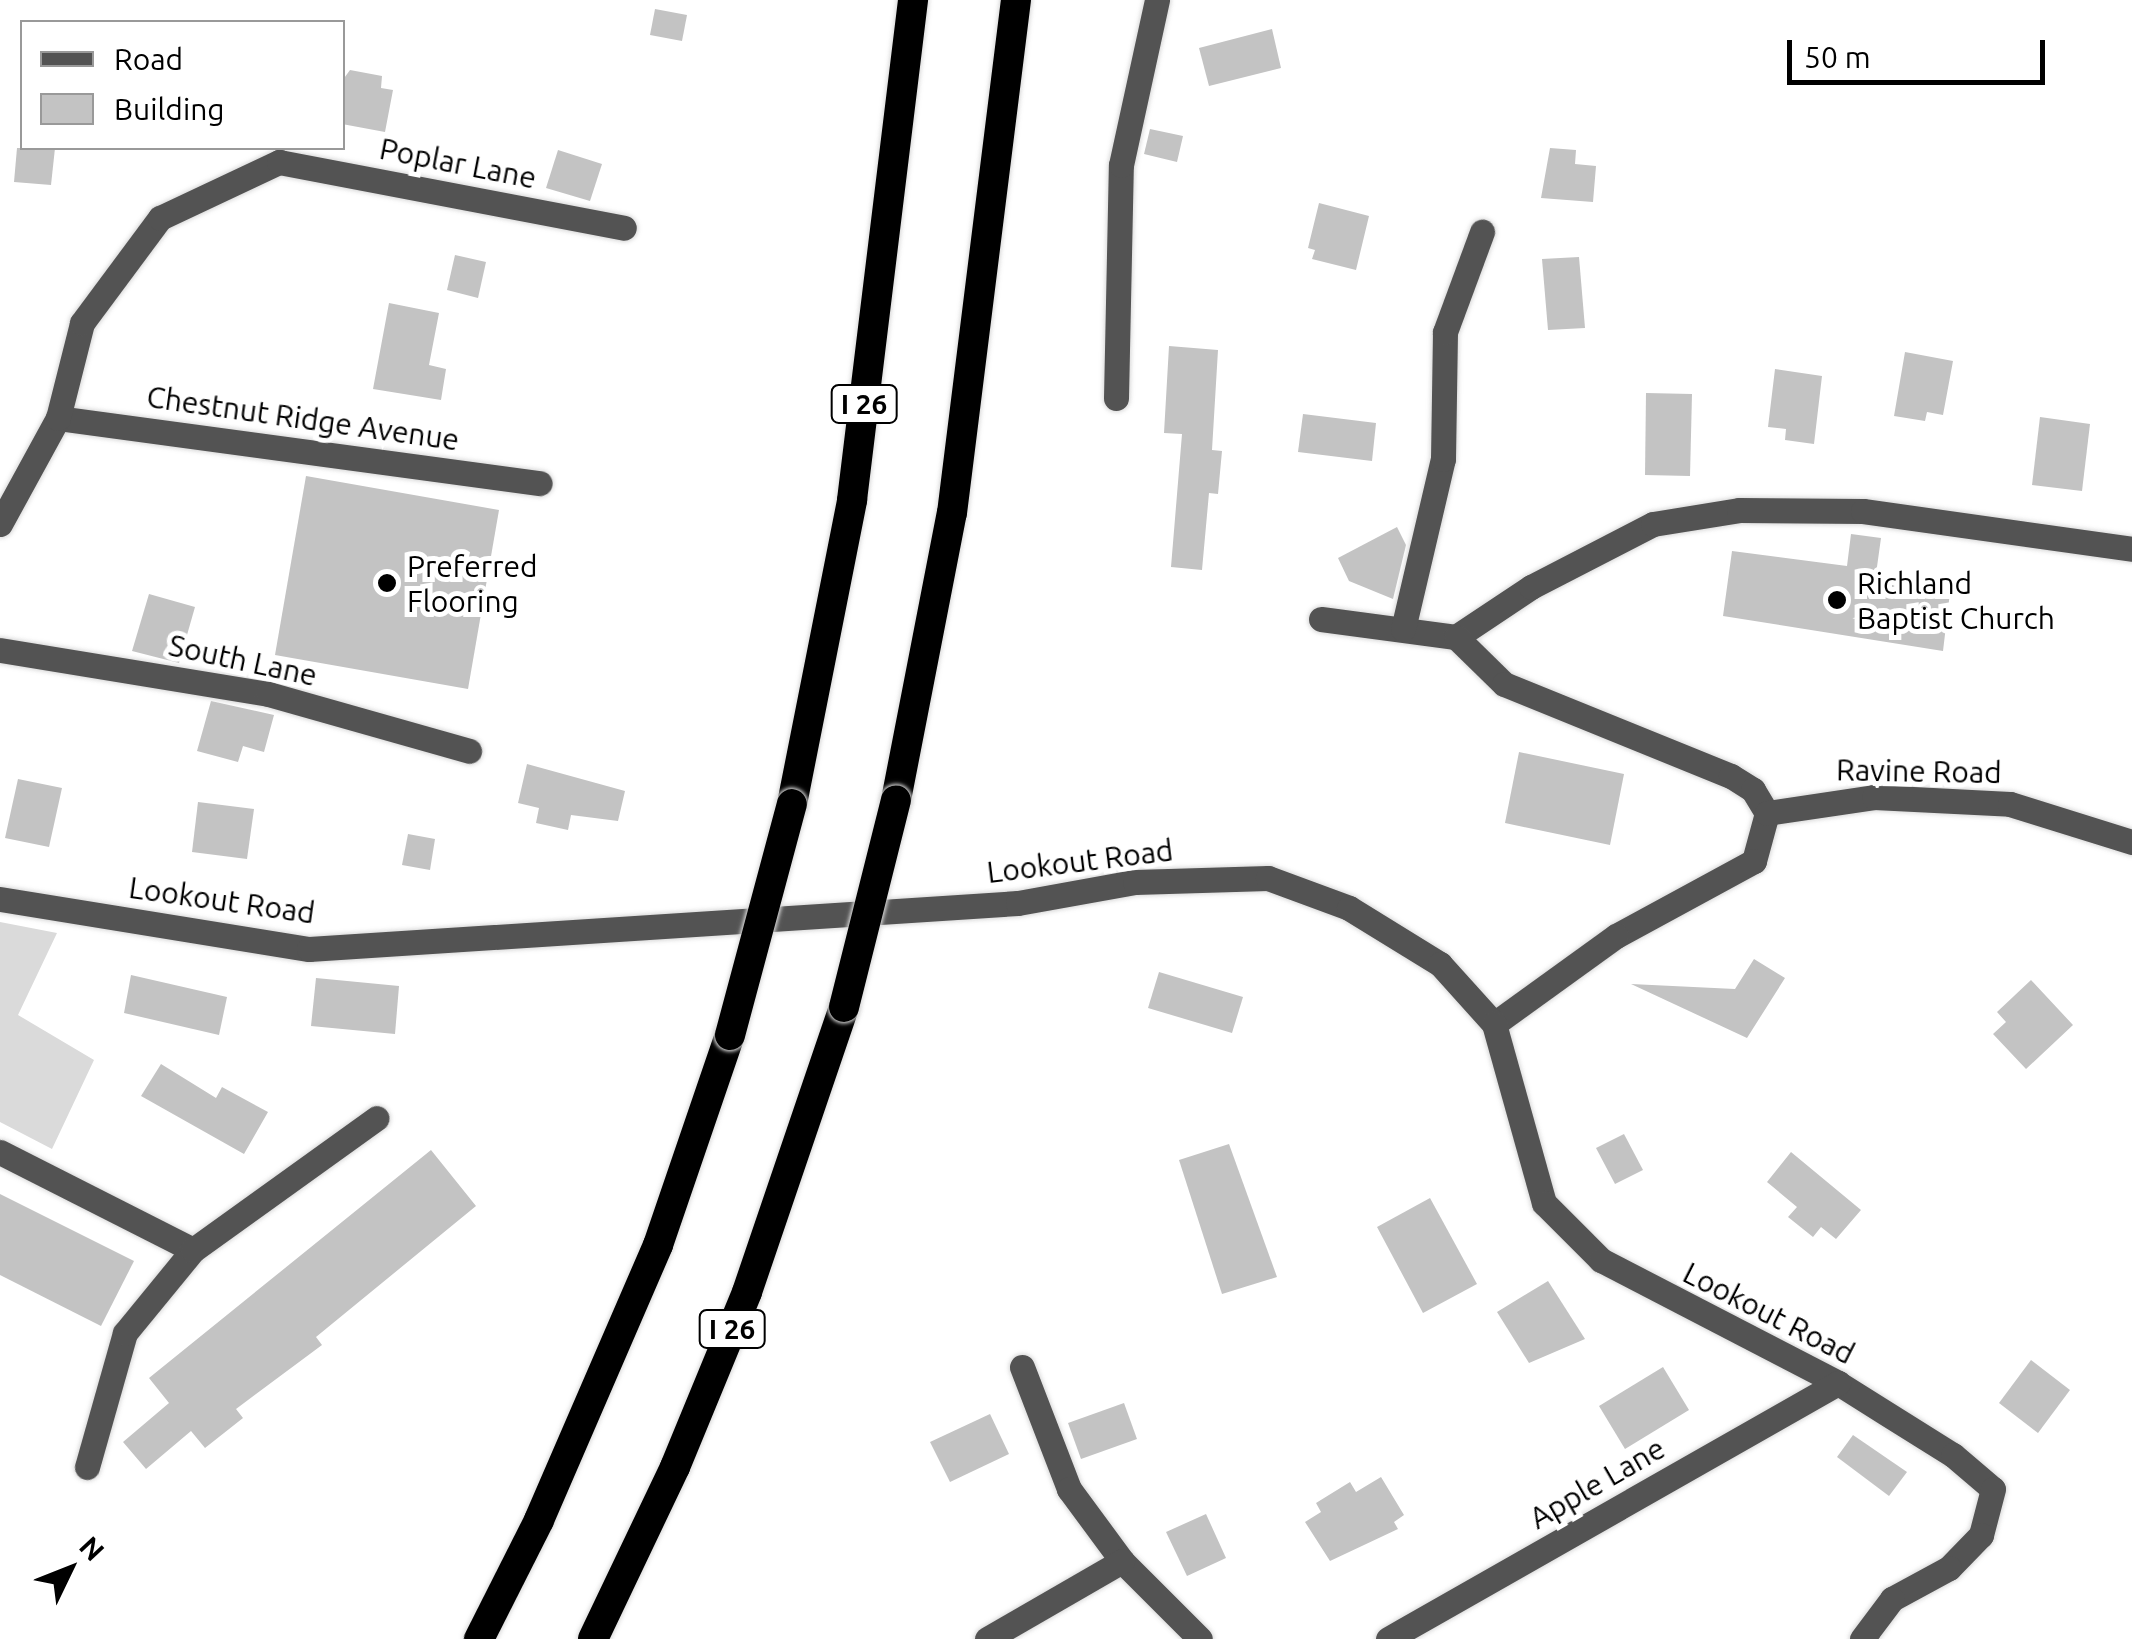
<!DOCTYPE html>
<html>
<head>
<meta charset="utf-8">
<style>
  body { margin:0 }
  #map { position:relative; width:2132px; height:1639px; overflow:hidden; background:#fff; font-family:Ubuntu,sans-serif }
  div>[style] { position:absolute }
  .green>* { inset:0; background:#dadada }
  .building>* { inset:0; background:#c3c3c3 }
  .roads { filter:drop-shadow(0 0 2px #dbdbdb) drop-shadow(0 0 2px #dbdbdb) }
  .minor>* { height:25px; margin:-12.5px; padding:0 12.5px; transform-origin:12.5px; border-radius:12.5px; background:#535353 }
  .highway>* { height:30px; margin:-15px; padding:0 15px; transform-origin:15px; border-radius:15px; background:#000 }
  .bridges { filter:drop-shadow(0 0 2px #dbdbdb) drop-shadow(0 0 2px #dbdbdb) }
  .highway-bridge>* { height:30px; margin:-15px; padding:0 15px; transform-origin:15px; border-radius:15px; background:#000 }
  .dots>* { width:28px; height:28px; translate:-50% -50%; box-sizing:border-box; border:5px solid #fff; border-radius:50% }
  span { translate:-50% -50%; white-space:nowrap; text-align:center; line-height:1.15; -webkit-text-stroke:10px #fff; paint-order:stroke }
  .shield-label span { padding:2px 8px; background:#fff; border:2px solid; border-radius:8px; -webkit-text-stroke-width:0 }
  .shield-label { font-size:28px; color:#000; font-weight:700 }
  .street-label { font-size:30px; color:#000 }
  .poi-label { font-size:30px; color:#000 }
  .left { translate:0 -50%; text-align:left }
  .legend { position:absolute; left:20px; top:20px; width:325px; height:130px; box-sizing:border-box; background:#fff; border:2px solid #999; margin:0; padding:12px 18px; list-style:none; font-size:30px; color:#000 }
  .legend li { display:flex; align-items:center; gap:20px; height:50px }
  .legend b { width:50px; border:2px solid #999 }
  .north { position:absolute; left:20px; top:1519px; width:100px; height:100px; -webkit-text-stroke:8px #fff; paint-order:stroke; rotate:47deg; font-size:28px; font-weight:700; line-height:40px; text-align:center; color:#000 }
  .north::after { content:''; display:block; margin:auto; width:35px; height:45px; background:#000; clip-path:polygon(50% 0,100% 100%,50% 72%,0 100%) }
  .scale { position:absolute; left:1787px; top:40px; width:258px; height:45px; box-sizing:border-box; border:5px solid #000; border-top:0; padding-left:12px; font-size:30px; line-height:35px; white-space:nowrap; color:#000; -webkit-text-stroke:8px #fff; paint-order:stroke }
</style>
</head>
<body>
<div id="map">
  <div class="green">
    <div style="clip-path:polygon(0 922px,57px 933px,18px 1015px,94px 1060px,52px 1149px,0 1122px)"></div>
  </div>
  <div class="building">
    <div style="clip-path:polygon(655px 9px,687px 15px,682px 41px,650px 35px)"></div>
    <div style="clip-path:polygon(1272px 29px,1281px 68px,1209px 86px,1199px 48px)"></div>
    <div style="clip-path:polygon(350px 70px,382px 76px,381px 88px,393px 90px,385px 132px,342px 124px,342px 81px)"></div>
    <div style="clip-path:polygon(1150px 129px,1183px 136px,1177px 162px,1144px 154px)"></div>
    <div style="clip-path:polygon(17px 148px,55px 148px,51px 185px,14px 182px)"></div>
    <div style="clip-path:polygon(1550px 148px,1576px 150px,1575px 164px,1596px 166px,1593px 202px,1541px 198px)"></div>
    <div style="clip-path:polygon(558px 150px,602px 164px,590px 201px,546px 188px)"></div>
    <div style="clip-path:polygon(1319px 203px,1369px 216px,1356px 270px,1312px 259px,1315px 250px,1308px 248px)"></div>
    <div style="clip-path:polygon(455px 255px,486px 262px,478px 298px,447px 290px)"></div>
    <div style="clip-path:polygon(1579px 257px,1585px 328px,1548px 330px,1542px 259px)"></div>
    <div style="clip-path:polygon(389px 303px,439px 313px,429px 365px,446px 369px,441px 400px,373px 389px)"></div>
    <div style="clip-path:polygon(1169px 346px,1218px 350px,1212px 450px,1222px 451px,1218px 494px,1209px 493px,1202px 570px,1171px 567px,1182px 434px,1164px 433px)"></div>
    <div style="clip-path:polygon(1905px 352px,1953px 361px,1943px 415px,1927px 412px,1925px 421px,1894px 416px)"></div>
    <div style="clip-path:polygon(1775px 369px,1822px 376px,1814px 444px,1785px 440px,1786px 429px,1768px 427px)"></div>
    <div style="clip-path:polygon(1646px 393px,1692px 394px,1690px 476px,1645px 475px)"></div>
    <div style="clip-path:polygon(1303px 414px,1376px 423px,1372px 461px,1298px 452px)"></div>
    <div style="clip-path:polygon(2040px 417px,2090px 424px,2082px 491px,2032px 485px)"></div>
    <div style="clip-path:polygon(306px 476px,499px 510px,468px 689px,275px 655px)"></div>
    <div style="clip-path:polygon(1397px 527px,1406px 545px,1393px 599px,1349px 581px,1338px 558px)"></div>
    <div style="clip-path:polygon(1851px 534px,1881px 538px,1876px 574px,1951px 584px,1943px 651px,1723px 616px,1732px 551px,1847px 566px)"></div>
    <div style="clip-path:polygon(149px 594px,195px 607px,179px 663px,132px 651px)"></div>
    <div style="clip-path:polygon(211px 701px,274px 715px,264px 752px,243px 746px,238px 762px,197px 751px)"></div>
    <div style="clip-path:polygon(1519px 752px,1624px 774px,1610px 845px,1505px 823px)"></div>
    <div style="clip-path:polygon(527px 764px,625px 791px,618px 821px,571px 815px,568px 830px,536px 823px,539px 808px,518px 803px)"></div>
    <div style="clip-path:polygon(18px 779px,62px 788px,49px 847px,5px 838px)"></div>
    <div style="clip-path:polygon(198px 802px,254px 809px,247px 859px,192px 852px)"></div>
    <div style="clip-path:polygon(408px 834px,435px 839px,430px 870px,402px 865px)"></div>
    <div style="clip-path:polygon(1754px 959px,1785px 978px,1747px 1038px,1631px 984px,1735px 989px)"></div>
    <div style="clip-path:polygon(1159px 972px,1243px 997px,1232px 1033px,1148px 1008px)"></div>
    <div style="clip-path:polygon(131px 975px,227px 997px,219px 1035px,124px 1013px)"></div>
    <div style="clip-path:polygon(316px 978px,399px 986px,395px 1034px,311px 1026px)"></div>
    <div style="clip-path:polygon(2031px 980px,2073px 1025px,2026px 1069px,1993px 1034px,2006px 1022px,1997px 1012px)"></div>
    <div style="clip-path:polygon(161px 1064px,216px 1098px,222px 1087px,268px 1112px,244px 1154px,141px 1096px)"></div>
    <div style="clip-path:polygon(1624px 1134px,1643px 1170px,1615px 1184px,1596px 1148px)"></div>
    <div style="clip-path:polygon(1229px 1144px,1277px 1277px,1222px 1294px,1179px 1160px)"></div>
    <div style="clip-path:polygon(431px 1150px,476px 1206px,316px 1337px,322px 1345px,236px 1409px,243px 1418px,205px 1448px,191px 1431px,146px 1469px,123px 1442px,169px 1403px,149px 1378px)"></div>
    <div style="clip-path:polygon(1791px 1152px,1861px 1210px,1836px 1239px,1821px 1227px,1813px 1237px,1788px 1217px,1797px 1207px,1767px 1182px)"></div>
    <div style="clip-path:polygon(0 1194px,134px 1261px,101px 1326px,0 1275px)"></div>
    <div style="clip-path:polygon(1430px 1198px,1477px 1284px,1423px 1313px,1377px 1227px)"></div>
    <div style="clip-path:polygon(1548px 1281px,1585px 1339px,1529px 1363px,1497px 1312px)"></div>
    <div style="clip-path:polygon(2031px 1360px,2070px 1390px,2038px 1433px,1999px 1403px)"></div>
    <div style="clip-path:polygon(1663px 1367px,1689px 1410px,1625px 1449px,1599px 1406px)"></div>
    <div style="clip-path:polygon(1124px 1403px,1137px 1439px,1081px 1459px,1068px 1423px)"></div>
    <div style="clip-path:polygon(990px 1414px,1009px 1454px,950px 1482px,930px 1442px)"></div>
    <div style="clip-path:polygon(1853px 1435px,1907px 1472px,1889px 1496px,1837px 1457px)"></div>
    <div style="clip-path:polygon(1381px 1477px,1404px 1515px,1394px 1522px,1398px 1529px,1330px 1561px,1305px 1522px,1321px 1512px,1316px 1503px,1350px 1482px,1356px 1492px)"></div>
    <div style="clip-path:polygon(1206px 1514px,1226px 1558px,1187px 1576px,1166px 1532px)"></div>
  </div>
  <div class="roads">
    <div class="minor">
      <div style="left:1116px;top:398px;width:233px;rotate:-88.8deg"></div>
      <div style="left:1121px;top:165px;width:169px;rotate:-77.7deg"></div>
      <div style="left:58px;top:418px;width:486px;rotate:7.7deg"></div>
      <div style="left:0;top:524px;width:121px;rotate:-61.3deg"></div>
      <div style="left:58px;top:418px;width:98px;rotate:-75.8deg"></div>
      <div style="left:82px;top:323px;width:131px;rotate:-53.4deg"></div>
      <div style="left:160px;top:218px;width:132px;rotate:-25.2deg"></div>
      <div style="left:279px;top:162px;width:351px;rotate:10.8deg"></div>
      <div style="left:1321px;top:619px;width:136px;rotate:7.6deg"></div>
      <div style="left:1456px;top:637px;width:90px;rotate:-33.7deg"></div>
      <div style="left:1531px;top:587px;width:137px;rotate:-27.3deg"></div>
      <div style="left:1653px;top:524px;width:87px;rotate:-9.2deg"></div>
      <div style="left:1739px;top:510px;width:124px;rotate:0.5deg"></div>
      <div style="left:1863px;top:511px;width:272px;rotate:8deg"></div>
      <div style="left:1403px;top:629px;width:175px;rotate:-76.8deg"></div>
      <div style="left:1443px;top:459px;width:127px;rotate:-89.1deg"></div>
      <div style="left:1445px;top:332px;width:107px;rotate:-69.7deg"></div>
      <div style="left:1456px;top:637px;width:67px;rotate:44.4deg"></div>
      <div style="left:1504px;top:684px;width:245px;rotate:22.1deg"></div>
      <div style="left:1731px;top:776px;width:26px;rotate:32deg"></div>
      <div style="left:1753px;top:790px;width:27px;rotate:59deg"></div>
      <div style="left:1767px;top:813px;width:50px;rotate:105.2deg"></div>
      <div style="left:1754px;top:861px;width:157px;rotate:151.5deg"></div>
      <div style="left:1616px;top:936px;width:150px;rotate:144.2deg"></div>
      <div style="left:0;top:650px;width:272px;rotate:9.3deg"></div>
      <div style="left:268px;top:694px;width:209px;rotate:15.8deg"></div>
      <div style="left:1767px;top:813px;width:108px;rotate:-8.5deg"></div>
      <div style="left:1874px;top:797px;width:136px;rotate:2.9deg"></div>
      <div style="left:2010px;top:804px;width:128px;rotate:17.3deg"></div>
      <div style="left:0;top:899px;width:313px;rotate:9.2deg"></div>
      <div style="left:309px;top:949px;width:710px;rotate:-3.71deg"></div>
      <div style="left:1018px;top:903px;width:119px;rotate:-10.2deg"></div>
      <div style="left:1135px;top:882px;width:133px;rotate:-1.7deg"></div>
      <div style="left:1268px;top:878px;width:86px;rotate:20.3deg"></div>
      <div style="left:1349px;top:908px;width:107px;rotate:31.6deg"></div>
      <div style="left:1440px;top:964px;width:81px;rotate:48deg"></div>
      <div style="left:1494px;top:1024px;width:186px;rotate:74.4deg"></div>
      <div style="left:1544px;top:1203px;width:81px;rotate:45deg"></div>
      <div style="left:1601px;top:1260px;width:267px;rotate:27.4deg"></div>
      <div style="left:1838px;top:1383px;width:136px;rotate:32.1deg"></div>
      <div style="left:1953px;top:1455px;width:52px;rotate:40.4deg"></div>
      <div style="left:1993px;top:1489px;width:48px;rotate:104.6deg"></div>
      <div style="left:1981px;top:1535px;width:46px;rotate:134.1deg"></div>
      <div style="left:1949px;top:1568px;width:65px;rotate:151.5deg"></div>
      <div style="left:1892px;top:1599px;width:50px;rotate:126.9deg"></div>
      <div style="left:0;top:1152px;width:216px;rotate:26.9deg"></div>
      <div style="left:1022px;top:1367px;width:131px;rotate:68.9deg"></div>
      <div style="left:1069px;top:1489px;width:89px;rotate:53.6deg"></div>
      <div style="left:1122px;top:1561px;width:110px;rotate:45deg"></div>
      <div style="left:87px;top:1467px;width:139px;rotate:-74.2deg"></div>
      <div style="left:125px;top:1333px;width:107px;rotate:-50.7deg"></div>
      <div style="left:193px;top:1250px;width:226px;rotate:-35.7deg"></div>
      <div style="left:987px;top:1639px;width:156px;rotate:-30deg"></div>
      <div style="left:1388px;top:1639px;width:518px;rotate:-29.64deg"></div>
    </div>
    <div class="highway">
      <div style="left:896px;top:800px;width:292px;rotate:-79deg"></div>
      <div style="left:952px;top:513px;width:517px;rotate:-82.89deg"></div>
      <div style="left:792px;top:804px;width:310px;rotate:-78.8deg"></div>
      <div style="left:852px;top:500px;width:504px;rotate:-83.04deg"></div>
      <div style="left:479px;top:1639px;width:133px;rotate:-63.2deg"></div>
      <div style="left:539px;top:1520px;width:300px;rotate:-66.6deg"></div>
      <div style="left:658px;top:1245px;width:222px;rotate:-71.1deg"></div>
      <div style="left:593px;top:1639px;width:191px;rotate:-64.5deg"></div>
      <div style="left:675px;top:1467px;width:189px;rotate:-67.6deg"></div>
      <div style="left:747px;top:1292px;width:301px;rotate:-71.2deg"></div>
    </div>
  </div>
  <div class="bridges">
    <div class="highway-bridge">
      <div style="left:844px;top:1007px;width:213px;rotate:-75.9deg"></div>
      <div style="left:730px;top:1035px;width:239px;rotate:-75deg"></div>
    </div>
  </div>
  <div class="dots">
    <div style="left:387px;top:583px;background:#000"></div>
    <div style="left:1837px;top:600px;background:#000"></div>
  </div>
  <div class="shield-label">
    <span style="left:864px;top:404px">I 26</span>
    <span style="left:732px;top:1329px">I 26</span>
  </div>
  <div class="street-label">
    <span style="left:458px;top:163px;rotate:11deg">Poplar Lane</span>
    <span style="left:303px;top:418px;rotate:8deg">Chestnut Ridge Avenue</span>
    <span style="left:243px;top:660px;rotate:12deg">South Lane</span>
    <span style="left:1919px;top:771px;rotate:1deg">Ravine Road</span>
    <span style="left:1080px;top:861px;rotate:-7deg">Lookout Road</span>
    <span style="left:222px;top:900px;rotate:8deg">Lookout Road</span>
    <span style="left:1769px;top:1313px;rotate:27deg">Lookout Road</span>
    <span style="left:1597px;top:1483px;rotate:-30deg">Apple Lane</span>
  </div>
  <div class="poi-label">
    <span class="left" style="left:407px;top:583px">Preferred<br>Flooring</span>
    <span class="left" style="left:1857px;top:600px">Richland<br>Baptist Church</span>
  </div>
  <ul class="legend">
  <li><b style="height:12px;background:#535353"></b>Road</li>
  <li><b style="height:28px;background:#c3c3c3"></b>Building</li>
  </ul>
  <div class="north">N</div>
  <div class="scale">50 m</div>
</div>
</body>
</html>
